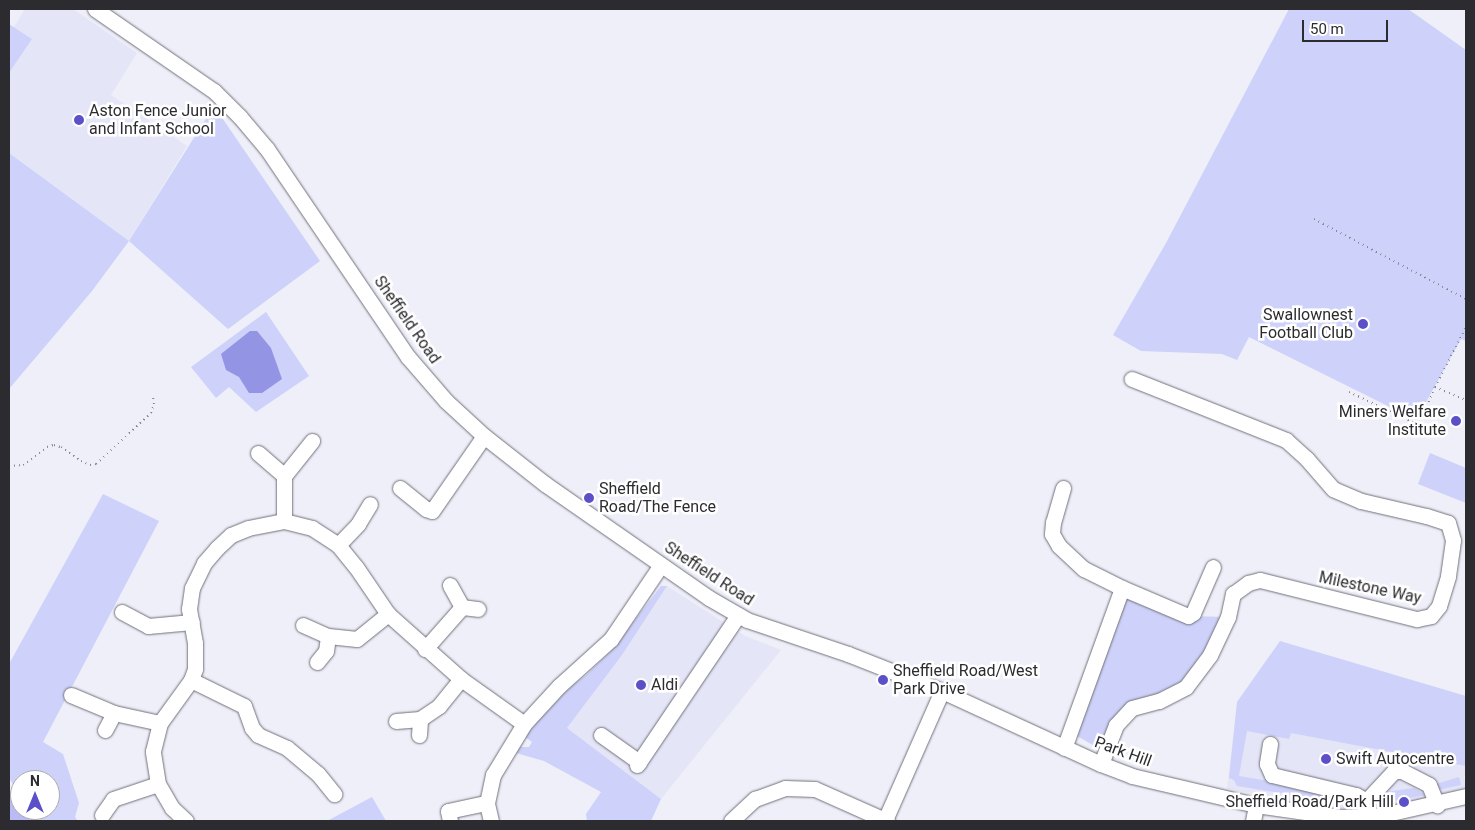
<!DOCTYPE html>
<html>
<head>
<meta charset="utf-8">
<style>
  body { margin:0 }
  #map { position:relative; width:1475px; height:830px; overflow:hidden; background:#eeeff9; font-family:Roboto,sans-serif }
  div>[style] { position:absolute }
  .built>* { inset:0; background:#e4e5f7 }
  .green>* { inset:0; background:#ced1f9 }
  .water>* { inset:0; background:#9394e3 }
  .path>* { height:2px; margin-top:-1px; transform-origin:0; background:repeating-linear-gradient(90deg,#87888e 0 1px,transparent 0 5px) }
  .roads { filter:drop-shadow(0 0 1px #707079) drop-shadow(0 0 1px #707079) }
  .minor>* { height:15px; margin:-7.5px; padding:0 7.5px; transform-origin:7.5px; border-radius:7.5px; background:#fff }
  .major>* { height:19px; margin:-9.5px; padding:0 9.5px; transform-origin:9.5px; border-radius:9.5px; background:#bbbaf5 }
  .dots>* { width:14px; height:14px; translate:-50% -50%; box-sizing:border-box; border:2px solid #fff; border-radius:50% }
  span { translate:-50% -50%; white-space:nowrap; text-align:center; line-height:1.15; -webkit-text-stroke:5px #fff; paint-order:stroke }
  .poi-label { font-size:16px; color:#2c2c30 }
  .left { translate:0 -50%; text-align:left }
  .right { translate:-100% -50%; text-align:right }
  .street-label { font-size:16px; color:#2c2c30 }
  .frame { position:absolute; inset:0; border:10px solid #2c2c30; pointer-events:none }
  .north { position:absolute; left:10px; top:770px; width:50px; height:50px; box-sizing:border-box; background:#fff; border:1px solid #ababac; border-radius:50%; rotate:0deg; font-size:14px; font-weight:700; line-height:20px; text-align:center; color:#2c2c30 }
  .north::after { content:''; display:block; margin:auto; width:18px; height:22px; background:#5c50c8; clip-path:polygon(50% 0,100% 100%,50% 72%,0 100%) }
  .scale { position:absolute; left:1302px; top:20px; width:86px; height:22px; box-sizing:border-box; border:2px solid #2c2c30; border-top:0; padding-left:6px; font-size:15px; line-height:18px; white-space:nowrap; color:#2c2c30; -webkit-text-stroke:4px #fff; paint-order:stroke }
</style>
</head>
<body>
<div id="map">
  <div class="built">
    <div style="clip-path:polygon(25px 9px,73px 9px,137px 53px,111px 95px,187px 146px,129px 241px,9px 153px,9px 73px,32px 39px,14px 27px)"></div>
    <div style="clip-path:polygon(667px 586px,745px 636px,781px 650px,661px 799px,567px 728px,622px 655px)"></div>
    <div style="clip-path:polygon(1236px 713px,1371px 747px,1466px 766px,1466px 775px,1464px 776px,1466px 788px,1422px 801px,1380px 809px,1341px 808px,1227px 789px)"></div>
  </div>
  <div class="green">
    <div style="clip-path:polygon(1289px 9px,1408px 9px,1466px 50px,1466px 341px,1461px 339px,1416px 420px,1249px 337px,1237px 360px,1222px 354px,1141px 351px,1113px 335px,1166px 243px)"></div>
    <div style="clip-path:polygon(9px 24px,32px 39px,9px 73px)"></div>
    <div style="clip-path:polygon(214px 106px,320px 261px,228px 329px,129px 241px,92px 291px,9px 389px,9px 153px,129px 241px)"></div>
    <div style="clip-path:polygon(266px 312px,309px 376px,256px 412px,229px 387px,216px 398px,191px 367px)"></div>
    <div style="clip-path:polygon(1430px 453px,1466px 468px,1466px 503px,1418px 484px)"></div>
    <div style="clip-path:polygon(103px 494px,159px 521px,43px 742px,63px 754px,79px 803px,75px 817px,78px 821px,36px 821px,29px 810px,50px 810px,50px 780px,20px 780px,20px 796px,9px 778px,9px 664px)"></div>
    <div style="clip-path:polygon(661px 586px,667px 586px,622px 655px,567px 728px,661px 799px,651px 821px,587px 821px,586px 814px,601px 792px,544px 761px,516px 753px,520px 747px,529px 747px,532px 742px,525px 737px,537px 722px,570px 687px,585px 676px,611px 651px)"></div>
    <div style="clip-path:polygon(1122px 588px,1188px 616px,1228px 617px,1186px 687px,1132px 708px,1105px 752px,1070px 732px)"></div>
    <div style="clip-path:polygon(1280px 641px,1466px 696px,1466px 766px,1291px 733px,1289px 739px,1247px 731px,1239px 776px,1346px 794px,1349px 801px,1348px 804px,1237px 786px,1234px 780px,1229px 778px,1237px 702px)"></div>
    <div style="clip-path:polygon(1459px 777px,1461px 785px,1438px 790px,1433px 785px)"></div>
    <div style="clip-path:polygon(1414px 788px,1426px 795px,1376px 804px,1385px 792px)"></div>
    <div style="clip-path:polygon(372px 797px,386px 821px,327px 821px)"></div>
  </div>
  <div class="water">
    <div style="clip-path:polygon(250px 331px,257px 331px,271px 348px,282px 379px,262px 393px,249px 393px,239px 377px,226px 370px,221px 354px)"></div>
  </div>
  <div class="path">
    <div style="left:1314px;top:219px;width:172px;rotate:27.8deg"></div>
    <div style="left:1435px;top:387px;width:34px;rotate:23deg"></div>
    <div style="left:1349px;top:392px;width:73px;rotate:25.2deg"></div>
    <div style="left:1415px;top:423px;width:10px;rotate:-66deg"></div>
    <div style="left:1419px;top:414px;width:4px;rotate:27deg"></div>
    <div style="left:1423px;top:416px;width:31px;rotate:-68deg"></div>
    <div style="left:1435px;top:387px;width:68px;rotate:-62.7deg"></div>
    <div style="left:9px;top:466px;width:14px;rotate:-4deg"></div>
    <div style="left:23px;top:465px;width:30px;rotate:-37deg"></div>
    <div style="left:47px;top:447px;width:7px;rotate:-16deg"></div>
    <div style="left:54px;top:445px;width:7px;rotate:16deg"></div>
    <div style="left:61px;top:447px;width:24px;rotate:35deg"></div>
    <div style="left:81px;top:461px;width:10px;rotate:24deg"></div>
    <div style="left:90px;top:465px;width:6px;rotate:-9deg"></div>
    <div style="left:96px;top:464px;width:75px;rotate:-42.8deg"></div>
    <div style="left:151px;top:413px;width:9px;rotate:-72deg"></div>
    <div style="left:154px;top:404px;width:7px;rotate:-98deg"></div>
  </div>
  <div class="roads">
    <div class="minor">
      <div style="left:95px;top:9px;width:145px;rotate:34.6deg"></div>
      <div style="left:214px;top:91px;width:37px;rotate:45deg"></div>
      <div style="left:240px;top:117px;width:42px;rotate:49.8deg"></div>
      <div style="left:267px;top:149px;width:251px;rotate:55.9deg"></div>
      <div style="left:408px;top:357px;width:58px;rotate:49.2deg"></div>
      <div style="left:446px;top:401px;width:52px;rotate:42.6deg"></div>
      <div style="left:484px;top:436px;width:78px;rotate:38.2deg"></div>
      <div style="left:545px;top:484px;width:200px;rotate:34.8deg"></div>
      <div style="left:709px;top:598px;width:44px;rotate:30.1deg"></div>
      <div style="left:747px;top:620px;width:107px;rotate:18.6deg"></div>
      <div style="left:848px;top:654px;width:101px;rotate:21.5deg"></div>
      <div style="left:942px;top:691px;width:175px;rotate:24.7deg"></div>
      <div style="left:1101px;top:764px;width:33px;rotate:21deg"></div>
      <div style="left:1132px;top:776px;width:127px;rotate:13.2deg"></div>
      <div style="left:1256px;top:805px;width:85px;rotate:8.1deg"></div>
      <div style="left:1340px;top:817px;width:38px;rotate:-2deg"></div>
      <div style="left:1378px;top:816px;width:90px;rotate:-12.8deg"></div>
      <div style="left:258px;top:453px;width:35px;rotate:41deg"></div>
      <div style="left:400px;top:488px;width:33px;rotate:39deg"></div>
      <div style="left:426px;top:509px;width:6px;rotate:18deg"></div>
      <div style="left:432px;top:511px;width:91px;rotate:-55.3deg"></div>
      <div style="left:1063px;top:488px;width:35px;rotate:106deg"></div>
      <div style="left:1053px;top:522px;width:12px;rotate:95deg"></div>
      <div style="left:1052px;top:534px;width:14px;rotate:60deg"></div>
      <div style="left:1059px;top:546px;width:34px;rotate:43deg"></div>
      <div style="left:1084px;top:569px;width:42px;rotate:26.6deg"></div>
      <div style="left:1122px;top:588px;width:170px;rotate:109.9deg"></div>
      <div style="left:284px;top:521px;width:45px;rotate:-90deg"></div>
      <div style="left:284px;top:476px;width:45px;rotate:-51.3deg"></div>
      <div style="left:338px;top:545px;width:29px;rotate:-46deg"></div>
      <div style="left:358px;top:524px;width:23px;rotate:-59deg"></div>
      <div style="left:1122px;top:588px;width:72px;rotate:23deg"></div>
      <div style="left:1188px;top:616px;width:6px;rotate:-31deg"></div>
      <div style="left:1193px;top:613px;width:50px;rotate:-66.5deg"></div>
      <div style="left:462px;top:607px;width:16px;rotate:7deg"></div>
      <div style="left:122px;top:612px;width:30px;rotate:28deg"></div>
      <div style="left:148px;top:626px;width:44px;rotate:-5.2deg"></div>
      <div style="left:303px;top:625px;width:27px;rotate:24deg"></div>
      <div style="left:328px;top:636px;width:29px;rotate:6deg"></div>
      <div style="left:357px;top:639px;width:40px;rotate:-39deg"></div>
      <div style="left:425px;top:649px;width:56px;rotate:-48.6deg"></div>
      <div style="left:462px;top:607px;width:25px;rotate:-119deg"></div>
      <div style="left:317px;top:662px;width:14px;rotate:-51deg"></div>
      <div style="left:326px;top:651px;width:15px;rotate:-82deg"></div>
      <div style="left:191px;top:680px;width:59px;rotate:26.1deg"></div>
      <div style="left:244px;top:706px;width:23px;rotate:70deg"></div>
      <div style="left:252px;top:728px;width:9px;rotate:49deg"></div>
      <div style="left:258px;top:735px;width:32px;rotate:24deg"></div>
      <div style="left:287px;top:748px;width:40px;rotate:40deg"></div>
      <div style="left:318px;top:774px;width:26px;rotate:51deg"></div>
      <div style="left:71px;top:695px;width:47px;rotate:22.7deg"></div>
      <div style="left:114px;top:713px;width:47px;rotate:12.3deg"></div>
      <div style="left:396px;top:721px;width:24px;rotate:-5deg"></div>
      <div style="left:420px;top:719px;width:23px;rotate:-34deg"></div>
      <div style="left:439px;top:706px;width:35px;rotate:-51deg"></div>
      <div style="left:105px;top:730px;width:19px;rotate:-62deg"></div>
      <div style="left:419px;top:735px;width:16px;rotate:-86deg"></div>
      <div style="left:601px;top:735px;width:47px;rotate:35.4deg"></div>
      <div style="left:1270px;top:744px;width:20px;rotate:99deg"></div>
      <div style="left:1267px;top:764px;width:12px;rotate:66deg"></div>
      <div style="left:1272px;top:775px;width:86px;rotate:13.4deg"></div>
      <div style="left:1356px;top:795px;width:12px;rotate:31deg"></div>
      <div style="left:1366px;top:801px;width:16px;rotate:94deg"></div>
      <div style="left:1101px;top:764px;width:42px;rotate:-69deg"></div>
      <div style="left:1116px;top:725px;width:23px;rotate:-47deg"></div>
      <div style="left:1132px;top:708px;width:28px;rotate:-15deg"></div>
      <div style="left:1159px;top:701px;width:30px;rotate:-27deg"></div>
      <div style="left:1186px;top:687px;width:40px;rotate:-53deg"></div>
      <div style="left:1210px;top:655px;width:42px;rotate:-64.7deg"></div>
      <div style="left:1228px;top:617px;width:24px;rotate:-78deg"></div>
      <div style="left:1233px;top:594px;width:19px;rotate:-36deg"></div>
      <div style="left:1248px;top:583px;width:12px;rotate:-14deg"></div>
      <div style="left:1260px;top:580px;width:162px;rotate:14deg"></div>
      <div style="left:1417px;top:619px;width:14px;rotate:-12deg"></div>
      <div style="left:1431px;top:616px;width:13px;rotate:-51deg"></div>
      <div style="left:1439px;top:606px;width:31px;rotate:-73deg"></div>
      <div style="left:1448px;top:576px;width:36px;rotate:-82deg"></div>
      <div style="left:1453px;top:540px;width:18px;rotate:-106deg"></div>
      <div style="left:1448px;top:523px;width:23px;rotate:-162deg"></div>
      <div style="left:1426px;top:516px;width:67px;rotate:-167deg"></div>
      <div style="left:1361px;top:501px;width:30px;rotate:-157deg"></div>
      <div style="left:1333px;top:489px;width:40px;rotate:-131deg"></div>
      <div style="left:1307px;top:459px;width:28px;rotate:-138deg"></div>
      <div style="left:1286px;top:440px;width:166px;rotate:-158.4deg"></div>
      <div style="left:637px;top:765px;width:181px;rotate:-56deg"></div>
      <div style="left:1366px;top:801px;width:41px;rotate:-47deg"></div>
      <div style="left:1394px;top:771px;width:8px"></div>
      <div style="left:1402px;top:771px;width:30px;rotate:27deg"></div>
      <div style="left:1429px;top:785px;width:22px;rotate:68deg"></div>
      <div style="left:102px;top:815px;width:19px;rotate:-55deg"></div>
      <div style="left:113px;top:799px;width:47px;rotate:-18.4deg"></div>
      <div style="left:885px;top:820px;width:141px;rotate:-66.2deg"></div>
      <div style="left:186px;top:821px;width:19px;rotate:-137deg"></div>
      <div style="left:172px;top:808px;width:28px;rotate:-120deg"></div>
      <div style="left:158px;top:784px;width:33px;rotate:-99deg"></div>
      <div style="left:153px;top:751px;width:29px;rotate:-76deg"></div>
      <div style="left:160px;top:723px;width:53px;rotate:-54.2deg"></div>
      <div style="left:191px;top:680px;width:12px;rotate:-70deg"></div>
      <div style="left:195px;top:669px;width:26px;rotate:-90deg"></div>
      <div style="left:195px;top:643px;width:35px;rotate:-100deg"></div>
      <div style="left:189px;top:609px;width:21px;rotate:-82deg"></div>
      <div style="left:192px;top:588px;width:28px;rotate:-64deg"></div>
      <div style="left:204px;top:563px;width:20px;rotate:-49deg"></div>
      <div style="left:217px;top:548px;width:19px;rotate:-43deg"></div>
      <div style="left:231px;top:535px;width:18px;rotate:-22deg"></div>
      <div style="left:248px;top:528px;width:37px;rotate:-11deg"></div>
      <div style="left:284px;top:521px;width:29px;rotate:14deg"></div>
      <div style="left:312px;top:528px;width:31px;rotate:33deg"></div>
      <div style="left:338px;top:545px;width:28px;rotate:51deg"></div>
      <div style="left:356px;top:567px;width:57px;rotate:55.8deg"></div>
      <div style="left:388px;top:614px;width:98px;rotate:41.7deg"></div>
      <div style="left:461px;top:679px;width:77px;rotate:35.5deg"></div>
      <div style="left:450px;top:821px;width:10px;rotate:-101deg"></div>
      <div style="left:448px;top:811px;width:40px;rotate:-12deg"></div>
      <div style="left:491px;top:821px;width:18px;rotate:-103deg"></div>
      <div style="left:487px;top:803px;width:29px;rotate:-78deg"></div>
      <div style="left:493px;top:775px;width:60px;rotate:-58.7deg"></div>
      <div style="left:524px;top:724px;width:52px;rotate:-47.4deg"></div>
      <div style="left:559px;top:686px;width:70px;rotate:-42.1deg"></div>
      <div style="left:611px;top:639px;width:89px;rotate:-56deg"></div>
      <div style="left:731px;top:821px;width:33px;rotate:-43deg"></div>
      <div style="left:755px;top:799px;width:32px;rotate:-20deg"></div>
      <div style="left:785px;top:788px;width:30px;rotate:2deg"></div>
      <div style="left:815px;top:789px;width:79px;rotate:24deg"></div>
      <div style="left:1253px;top:821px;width:16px;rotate:-79deg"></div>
    </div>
    <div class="major">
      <div style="left:9px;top:802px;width:23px;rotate:56deg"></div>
    </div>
  </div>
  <div class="dots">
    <div style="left:79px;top:120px;background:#5c50c8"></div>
    <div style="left:1363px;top:324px;background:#5c50c8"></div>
    <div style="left:1456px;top:421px;background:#5c50c8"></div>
    <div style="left:589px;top:498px;background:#5c50c8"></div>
    <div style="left:883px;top:680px;background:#5c50c8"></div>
    <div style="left:641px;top:685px;background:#5c50c8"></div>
    <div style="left:1326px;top:759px;background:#5c50c8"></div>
    <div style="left:1404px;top:802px;background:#5c50c8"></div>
  </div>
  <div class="poi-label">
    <span class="left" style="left:89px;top:120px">Aston Fence Junior<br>and Infant School</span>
    <span class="right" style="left:1353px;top:324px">Swallownest<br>Football Club</span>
    <span class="right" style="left:1446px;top:421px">Miners Welfare<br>Institute</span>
    <span class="left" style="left:599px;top:498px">Sheffield<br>Road/The Fence</span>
    <span class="left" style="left:893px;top:680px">Sheffield Road/West<br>Park Drive</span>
    <span class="left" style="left:651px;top:685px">Aldi</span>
    <span class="left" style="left:1336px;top:759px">Swift Autocentre</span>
    <span class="right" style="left:1394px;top:802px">Sheffield Road/Park Hill</span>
  </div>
  <div class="street-label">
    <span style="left:407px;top:320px;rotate:55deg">Sheffield Road</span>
    <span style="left:709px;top:574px;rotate:33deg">Sheffield Road</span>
    <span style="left:1370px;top:588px;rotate:12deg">Milestone Way</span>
    <span style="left:1123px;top:752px;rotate:20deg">Park Hill</span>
  </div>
  <div class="frame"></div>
  <div class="north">N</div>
  <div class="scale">50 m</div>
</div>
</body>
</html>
